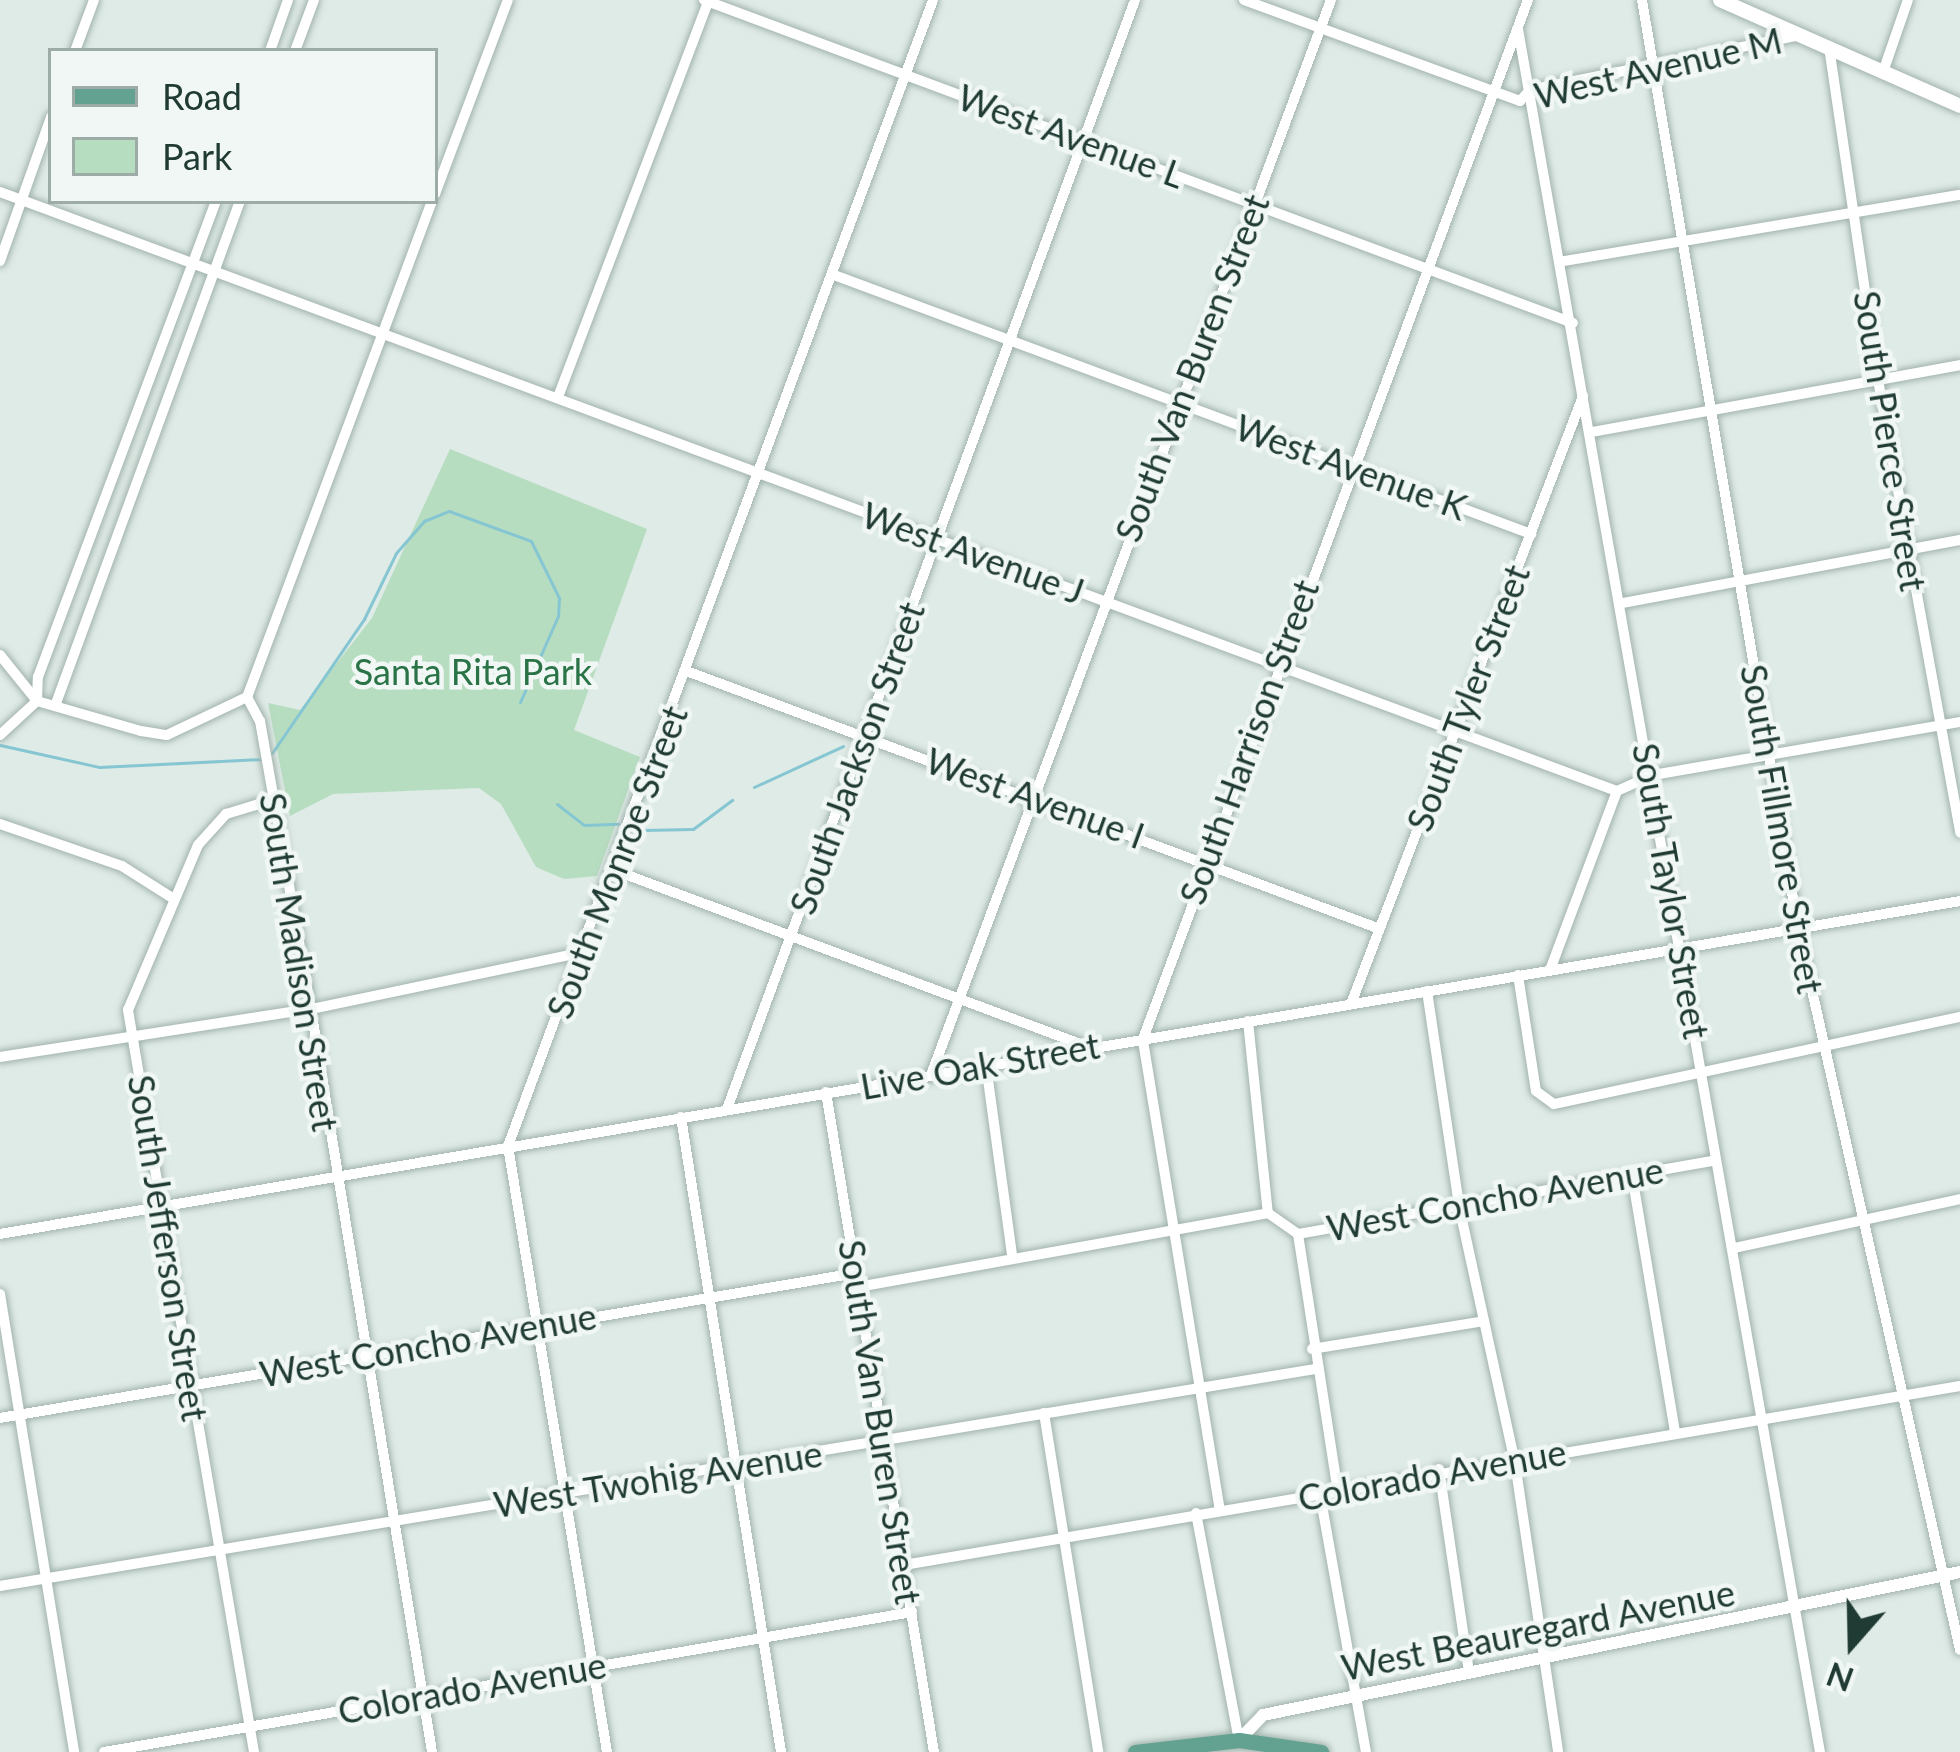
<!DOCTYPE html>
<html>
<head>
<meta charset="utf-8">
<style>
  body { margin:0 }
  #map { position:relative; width:1960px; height:1752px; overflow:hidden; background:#dfebe6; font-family:Lato,sans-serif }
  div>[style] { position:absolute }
  .green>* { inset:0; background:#b7ddc1 }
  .stream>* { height:3px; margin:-1.5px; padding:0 1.5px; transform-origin:1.5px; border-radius:1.5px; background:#85c6d2 }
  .roads { filter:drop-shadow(0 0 3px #a2b3ad) drop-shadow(0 0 3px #a2b3ad) }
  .minor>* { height:10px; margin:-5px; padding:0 5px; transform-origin:5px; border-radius:5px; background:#fff }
  .tertiary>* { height:12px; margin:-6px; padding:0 6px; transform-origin:6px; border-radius:6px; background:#fff }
  .secondary>* { height:14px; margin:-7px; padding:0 7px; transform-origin:7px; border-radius:7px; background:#fff }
  .primary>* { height:15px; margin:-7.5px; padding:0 7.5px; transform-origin:7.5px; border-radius:7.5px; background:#63a291 }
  span { translate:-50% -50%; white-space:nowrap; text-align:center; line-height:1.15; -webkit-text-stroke:9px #f0f7f4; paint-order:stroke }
  .street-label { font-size:36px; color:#203b34 }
  .park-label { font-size:36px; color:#297346 }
  .legend { position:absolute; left:48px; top:48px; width:390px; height:156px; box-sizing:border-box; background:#f0f7f4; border:3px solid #9daca7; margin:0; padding:15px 21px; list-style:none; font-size:36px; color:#203b34 }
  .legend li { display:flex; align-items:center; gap:24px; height:60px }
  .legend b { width:60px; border:3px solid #9daca7 }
  .north { position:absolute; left:1792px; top:1584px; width:120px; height:120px; -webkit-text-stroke:9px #f0f7f4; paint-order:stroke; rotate:200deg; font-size:33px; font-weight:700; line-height:48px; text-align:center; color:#203b34 }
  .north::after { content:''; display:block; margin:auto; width:42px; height:54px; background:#203b34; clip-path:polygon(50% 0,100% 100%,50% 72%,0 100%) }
</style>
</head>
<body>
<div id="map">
  <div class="green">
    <div style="clip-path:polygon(450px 449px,647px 529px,574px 730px,640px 757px,597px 876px,564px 879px,536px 867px,501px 804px,479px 788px,333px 794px,290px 816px,268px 703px,300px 710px,372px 618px)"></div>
  </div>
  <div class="stream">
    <div style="left:0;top:745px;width:101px;rotate:12.5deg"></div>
    <div style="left:99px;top:767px;width:165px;rotate:-2.8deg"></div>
    <div style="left:272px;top:753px;width:163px;rotate:-55.5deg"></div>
    <div style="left:364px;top:619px;width:73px;rotate:-64.1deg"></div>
    <div style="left:396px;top:553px;width:43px;rotate:-48.8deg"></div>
    <div style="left:424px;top:521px;width:27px;rotate:-22deg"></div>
    <div style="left:449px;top:511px;width:87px;rotate:20.1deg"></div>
    <div style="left:531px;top:541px;width:64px;rotate:63.8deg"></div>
    <div style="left:559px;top:598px;width:18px;rotate:93deg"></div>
    <div style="left:558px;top:616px;width:94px;rotate:113.8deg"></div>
    <div style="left:754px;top:787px;width:98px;rotate:-24.7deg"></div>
    <div style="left:557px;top:804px;width:34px;rotate:38deg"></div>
    <div style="left:584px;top:825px;width:34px;rotate:-2deg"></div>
    <div style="left:643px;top:830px;width:50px;rotate:-1.1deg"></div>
    <div style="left:693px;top:829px;width:49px;rotate:-36.6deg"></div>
  </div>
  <div class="roads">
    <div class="minor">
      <div style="left:704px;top:0;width:927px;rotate:20.39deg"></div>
      <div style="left:1244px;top:0;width:294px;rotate:20.1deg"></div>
      <div style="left:1520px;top:101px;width:15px;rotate:-48deg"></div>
      <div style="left:1530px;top:90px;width:277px;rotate:-11.5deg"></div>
      <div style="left:1642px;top:0;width:941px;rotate:80.46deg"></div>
      <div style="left:1798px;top:928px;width:740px;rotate:77.35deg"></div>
      <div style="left:1518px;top:29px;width:1749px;rotate:80.06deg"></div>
      <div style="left:1829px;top:47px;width:337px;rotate:81.6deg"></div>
      <div style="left:1878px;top:380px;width:460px;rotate:79.7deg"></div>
      <div style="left:75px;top:51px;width:54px;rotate:-69.6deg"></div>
      <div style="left:270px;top:51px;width:54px;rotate:-70.6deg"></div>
      <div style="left:295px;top:51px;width:54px;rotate:-69.6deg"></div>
      <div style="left:1883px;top:72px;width:76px;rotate:-70.9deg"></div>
      <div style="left:0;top:192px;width:1724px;rotate:20.33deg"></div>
      <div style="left:1617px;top:791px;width:39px;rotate:-24deg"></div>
      <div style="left:1653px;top:775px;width:312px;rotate:-9.8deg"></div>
      <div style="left:435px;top:194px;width:207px;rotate:-69.4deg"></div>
      <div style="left:432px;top:201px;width:529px;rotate:110.45deg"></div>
      <div style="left:247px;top:697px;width:27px;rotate:62deg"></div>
      <div style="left:260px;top:721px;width:292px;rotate:80deg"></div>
      <div style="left:311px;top:1009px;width:753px;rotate:80.75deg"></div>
      <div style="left:0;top:261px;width:153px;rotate:-70.5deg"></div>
      <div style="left:1564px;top:261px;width:401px;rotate:-9.5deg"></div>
      <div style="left:834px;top:275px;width:744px;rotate:20.38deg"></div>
      <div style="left:558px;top:397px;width:425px;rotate:-69.2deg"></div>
      <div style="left:1592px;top:432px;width:374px;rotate:-10.3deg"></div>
      <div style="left:1623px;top:603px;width:343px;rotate:-10.6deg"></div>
      <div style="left:0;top:655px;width:59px;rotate:51.2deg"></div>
      <div style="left:37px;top:701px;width:108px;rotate:16.1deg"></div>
      <div style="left:141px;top:731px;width:26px;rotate:9deg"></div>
      <div style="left:167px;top:735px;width:89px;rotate:-25.4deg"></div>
      <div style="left:689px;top:672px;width:737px;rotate:20.4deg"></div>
      <div style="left:55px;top:706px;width:538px;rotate:-69.88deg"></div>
      <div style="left:0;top:735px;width:50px;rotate:-42.6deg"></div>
      <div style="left:37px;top:701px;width:24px;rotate:-88deg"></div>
      <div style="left:38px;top:677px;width:508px;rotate:-69.5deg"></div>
      <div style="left:0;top:824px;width:129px;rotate:19deg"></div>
      <div style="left:122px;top:866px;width:62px;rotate:32.4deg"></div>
      <div style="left:611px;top:869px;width:507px;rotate:20.44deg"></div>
      <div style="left:1550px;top:970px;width:191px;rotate:-69.5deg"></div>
      <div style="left:1518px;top:975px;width:117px;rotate:81.2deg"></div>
      <div style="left:1536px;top:1091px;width:22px;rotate:36deg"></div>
      <div style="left:1554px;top:1104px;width:415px;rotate:-12.1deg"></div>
      <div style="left:1427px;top:991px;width:217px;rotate:81.5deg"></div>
      <div style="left:1459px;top:1206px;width:263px;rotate:77.7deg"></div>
      <div style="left:1515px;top:1463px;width:292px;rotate:81.5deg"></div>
      <div style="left:1351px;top:1004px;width:651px;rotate:-69.11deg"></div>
      <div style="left:1248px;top:1021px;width:193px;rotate:84.1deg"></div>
      <div style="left:0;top:1057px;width:315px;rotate:-8.8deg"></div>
      <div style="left:311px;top:1009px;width:278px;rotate:-11.8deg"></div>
      <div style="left:986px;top:1065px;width:193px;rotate:82.2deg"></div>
      <div style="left:931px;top:1075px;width:1147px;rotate:-69.59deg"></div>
      <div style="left:826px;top:1092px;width:669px;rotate:80.71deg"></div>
      <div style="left:727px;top:1109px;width:1182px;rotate:-69.8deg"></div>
      <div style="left:681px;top:1117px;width:643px;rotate:81.05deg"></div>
      <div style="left:1632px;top:1175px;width:260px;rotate:80.5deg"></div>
      <div style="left:0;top:1234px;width:1988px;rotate:-9.64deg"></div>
      <div style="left:1298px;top:1234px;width:261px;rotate:81.2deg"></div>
      <div style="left:1734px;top:1248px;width:231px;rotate:-12.2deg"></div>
      <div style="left:858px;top:1287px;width:417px;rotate:-10.2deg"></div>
      <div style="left:1268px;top:1213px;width:37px;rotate:35deg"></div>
      <div style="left:1298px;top:1234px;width:421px;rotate:-10deg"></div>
      <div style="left:0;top:1294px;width:464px;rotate:80.8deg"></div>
      <div style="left:1312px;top:1349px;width:174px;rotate:-9.2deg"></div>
      <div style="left:1044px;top:1413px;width:343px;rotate:80.9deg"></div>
      <div style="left:0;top:1418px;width:868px;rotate:-9.61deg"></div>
      <div style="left:1439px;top:1469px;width:204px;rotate:81.6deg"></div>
      <div style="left:1320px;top:1494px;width:262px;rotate:79.9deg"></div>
      <div style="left:1220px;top:1511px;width:478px;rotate:-99.3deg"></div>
      <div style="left:1143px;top:1039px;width:1108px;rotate:-69.67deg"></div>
      <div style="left:1196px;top:1513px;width:231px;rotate:79.3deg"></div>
      <div style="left:904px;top:1565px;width:1071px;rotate:-9.62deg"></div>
      <div style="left:0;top:1586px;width:1333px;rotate:-9.37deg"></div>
      <div style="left:104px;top:1752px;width:820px;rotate:-9.83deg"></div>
      <div style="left:254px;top:1752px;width:753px;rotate:-99.64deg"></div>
      <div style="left:128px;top:1010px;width:179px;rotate:-67deg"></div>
      <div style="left:198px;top:845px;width:42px;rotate:-47.9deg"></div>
      <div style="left:226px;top:814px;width:48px;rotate:-16.9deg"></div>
      <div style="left:607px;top:1752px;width:614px;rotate:-99.28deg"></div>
      <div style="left:508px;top:1146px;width:1222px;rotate:-69.65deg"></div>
    </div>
    <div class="tertiary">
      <div style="left:1239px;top:1740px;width:35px;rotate:-46deg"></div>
      <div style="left:1263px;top:1715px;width:712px;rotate:-11.59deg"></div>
    </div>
    <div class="secondary">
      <div style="left:1720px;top:0;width:262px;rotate:23.8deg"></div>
    </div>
    <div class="primary">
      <div style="left:1135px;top:1752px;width:105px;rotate:-6.6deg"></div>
      <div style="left:1239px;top:1740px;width:83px;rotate:8.3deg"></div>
    </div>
  </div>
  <div class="street-label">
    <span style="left:1658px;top:68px;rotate:-13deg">West Avenue M</span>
    <span style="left:1071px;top:136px;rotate:20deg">West Avenue L</span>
    <span style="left:1192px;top:368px;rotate:-69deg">South Van Buren Street</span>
    <span style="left:1890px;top:441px;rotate:81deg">South Pierce Street</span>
    <span style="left:1351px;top:467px;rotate:20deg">West Avenue K</span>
    <span style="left:973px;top:553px;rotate:20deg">West Avenue J</span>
    <span style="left:1468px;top:698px;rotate:-69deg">South Tyler Street</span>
    <span style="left:1249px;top:742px;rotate:-70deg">South Harrison Street</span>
    <span style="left:857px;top:758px;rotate:-70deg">South Jackson Street</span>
    <span style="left:1035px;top:798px;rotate:20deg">West Avenue I</span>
    <span style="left:1782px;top:829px;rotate:80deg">South Fillmore Street</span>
    <span style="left:617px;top:862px;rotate:-69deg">South Monroe Street</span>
    <span style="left:1671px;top:891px;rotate:80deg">South Taylor Street</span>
    <span style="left:299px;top:962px;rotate:81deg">South Madison Street</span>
    <span style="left:980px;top:1066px;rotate:-10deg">Live Oak Street</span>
    <span style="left:1495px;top:1199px;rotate:-10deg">West Concho Avenue</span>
    <span style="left:168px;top:1248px;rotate:81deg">South Jefferson Street</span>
    <span style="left:428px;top:1345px;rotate:-10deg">West Concho Avenue</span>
    <span style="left:880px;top:1422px;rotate:81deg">South Van Buren Street</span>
    <span style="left:1432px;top:1475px;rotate:-10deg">Colorado Avenue</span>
    <span style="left:658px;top:1479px;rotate:-9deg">West Twohig Avenue</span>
    <span style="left:1538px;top:1630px;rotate:-11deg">West Beauregard Avenue</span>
    <span style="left:472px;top:1688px;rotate:-10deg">Colorado Avenue</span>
  </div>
  <div class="park-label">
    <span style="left:473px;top:672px">Santa Rita Park</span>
  </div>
  <ul class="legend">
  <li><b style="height:15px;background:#63a291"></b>Road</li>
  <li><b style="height:33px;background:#b7ddc1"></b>Park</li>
  </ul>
  <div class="north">N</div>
</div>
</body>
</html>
